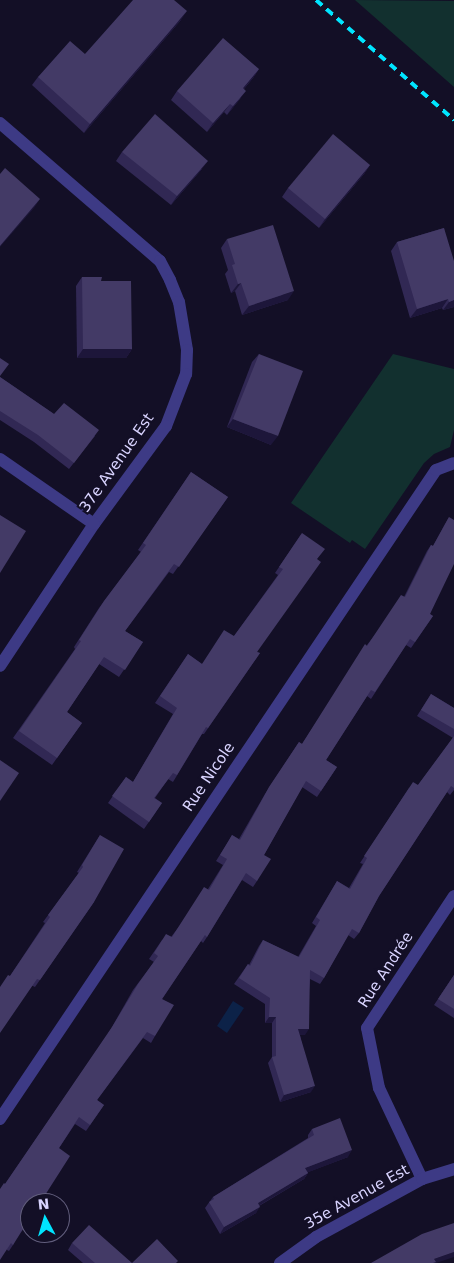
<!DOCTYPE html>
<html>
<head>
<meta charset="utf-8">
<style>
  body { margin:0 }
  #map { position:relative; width:454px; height:1263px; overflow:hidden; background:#130f26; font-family:"DejaVu Sans",sans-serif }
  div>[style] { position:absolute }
  .green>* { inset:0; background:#12302f }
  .water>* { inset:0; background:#0c2248 }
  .minor>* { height:12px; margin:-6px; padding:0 6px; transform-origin:6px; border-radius:6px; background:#3d3a85 }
  .rail>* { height:4px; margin-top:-2px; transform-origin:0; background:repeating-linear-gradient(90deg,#00e5ff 0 8px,transparent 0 14px) }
  .wall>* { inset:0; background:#312854 }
  .shaded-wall>* { inset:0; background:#1d163a }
  .building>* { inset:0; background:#433a66 }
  span { translate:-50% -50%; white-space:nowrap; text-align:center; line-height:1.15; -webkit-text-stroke:4.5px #130f26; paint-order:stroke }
  .street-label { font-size:15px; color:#d9d4ff }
  .north { position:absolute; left:20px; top:1193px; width:50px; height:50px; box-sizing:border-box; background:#130f26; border:1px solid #625e7d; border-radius:50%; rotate:354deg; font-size:14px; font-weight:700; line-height:20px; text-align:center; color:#d9d4ff }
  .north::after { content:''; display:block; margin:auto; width:18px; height:22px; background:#00e5ff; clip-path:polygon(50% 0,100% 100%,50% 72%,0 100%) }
</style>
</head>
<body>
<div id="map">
  <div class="green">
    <div style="clip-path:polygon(355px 0,454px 1px,454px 87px)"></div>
    <div style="clip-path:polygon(393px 354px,454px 369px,454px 430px,450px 447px,434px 454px,424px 463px,365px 549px,352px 540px,350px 543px,291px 503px)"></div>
  </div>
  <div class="water">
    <div style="clip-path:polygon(233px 1001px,244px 1008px,227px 1033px,217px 1026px)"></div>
  </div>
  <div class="minor">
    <div style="left:0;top:123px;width:211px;rotate:40.8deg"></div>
    <div style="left:160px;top:261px;width:21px;rotate:62deg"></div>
    <div style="left:170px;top:280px;width:24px;rotate:68deg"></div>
    <div style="left:179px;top:302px;width:49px;rotate:80.5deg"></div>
    <div style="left:187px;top:350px;width:24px;rotate:92deg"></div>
    <div style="left:186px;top:374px;width:56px;rotate:111deg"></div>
    <div style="left:166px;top:426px;width:122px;rotate:126.3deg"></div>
    <div style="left:94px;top:524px;width:170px;rotate:123.5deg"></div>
    <div style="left:0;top:459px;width:114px;rotate:34.7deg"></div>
    <div style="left:0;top:1119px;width:782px;rotate:-56.11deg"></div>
    <div style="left:436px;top:470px;width:19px;rotate:-21deg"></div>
    <div style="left:422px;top:1179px;width:101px;rotate:-115.3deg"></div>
    <div style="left:379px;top:1088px;width:61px;rotate:-101.3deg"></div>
    <div style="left:367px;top:1028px;width:158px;rotate:-56.6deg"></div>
    <div style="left:280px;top:1263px;width:44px;rotate:-35.8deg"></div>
    <div style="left:316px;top:1237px;width:121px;rotate:-28.7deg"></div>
    <div style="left:422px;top:1179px;width:34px;rotate:-17deg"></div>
  </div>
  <div class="rail">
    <div style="left:316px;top:0;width:183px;rotate:41deg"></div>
  </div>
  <div class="wall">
    <div style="clip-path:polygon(181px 20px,84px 133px,32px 85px,38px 77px,85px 54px)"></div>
    <div style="clip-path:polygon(259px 69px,253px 78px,244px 89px,240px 99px,227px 115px,224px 112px,207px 132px,171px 100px,177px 91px)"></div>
    <div style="clip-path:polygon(122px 152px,202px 169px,171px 205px,116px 161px)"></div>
    <div style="clip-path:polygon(370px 165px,364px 174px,319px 228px,282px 197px,288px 188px)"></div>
    <div style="clip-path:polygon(444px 228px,454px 307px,443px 310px,442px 308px,410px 318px,391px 251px,397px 242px)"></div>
    <div style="clip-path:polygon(227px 239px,288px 300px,242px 315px,235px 291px,231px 293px,225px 274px,228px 270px,221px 248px)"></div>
    <div style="clip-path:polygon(82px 277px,101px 281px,132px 349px,126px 358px,77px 358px,76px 286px)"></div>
    <div style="clip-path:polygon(259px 354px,271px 445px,227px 427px,252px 362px)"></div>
    <div style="clip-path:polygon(0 377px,54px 414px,95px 436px,69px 469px,34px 442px,0 420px)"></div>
    <div style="clip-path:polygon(191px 472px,228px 497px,173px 574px,169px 572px,125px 631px,143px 642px,119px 677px,99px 664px,67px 712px,82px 723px,52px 765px,13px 738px,75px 649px,74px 647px,99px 608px,141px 552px,138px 550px)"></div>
    <div style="clip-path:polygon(449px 517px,430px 614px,433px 616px,411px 648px,406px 645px,371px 699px,367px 696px,326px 760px,337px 767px,317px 797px,302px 787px,264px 855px,257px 881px,253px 887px,242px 880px,207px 937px,203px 943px,201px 941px,162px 999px,155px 1036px,151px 1043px,143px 1038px,97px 1100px,104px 1105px,86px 1131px,75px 1124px,59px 1148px,13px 1245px,9px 1251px,7px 1250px,5px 1184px,108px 1034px,133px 990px,154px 962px,149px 959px,162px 940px,171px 937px,208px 889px,223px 865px,216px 861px,228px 842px,232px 835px,239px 839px,265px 794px,299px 742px,302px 744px,367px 645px,404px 597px,427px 551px,431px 545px,433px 546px,445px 524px)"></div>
    <div style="clip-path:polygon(302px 533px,257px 652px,260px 653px,204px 734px,202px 734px,173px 782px,168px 779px,155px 798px,162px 803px,144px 829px,108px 803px,126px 777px,133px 782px,173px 714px,155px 703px,188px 654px,202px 664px,234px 636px,278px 575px,275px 573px)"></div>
    <div style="clip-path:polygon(431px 694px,454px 708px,454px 790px,450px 795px,447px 792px,379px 896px,359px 933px,354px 939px,348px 935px,324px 978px,320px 984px,310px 979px,305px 1035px,300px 1035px,311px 1092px,280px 1102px,268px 1063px,272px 1057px,272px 1023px,265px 1023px,265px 1004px,234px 984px,248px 964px,249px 965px,259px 946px,263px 940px,298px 957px,316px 926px,312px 923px,337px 881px,349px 888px,363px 864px,360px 863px,409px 788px,418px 785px,453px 738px,417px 716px)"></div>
    <div style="clip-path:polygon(100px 835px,94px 902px,35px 987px,10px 976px,45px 923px,43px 922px,79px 873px,77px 872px)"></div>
    <div style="clip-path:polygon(454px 975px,454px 1018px,434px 1005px)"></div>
    <div style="clip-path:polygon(312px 1129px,348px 1157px,308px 1172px,308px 1173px,304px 1179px,259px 1206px,256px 1213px,220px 1234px,205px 1208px,213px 1197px,308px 1138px,308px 1135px)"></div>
    <div style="clip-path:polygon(72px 1243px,132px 1263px,176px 1263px,83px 1263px,68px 1250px)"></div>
  </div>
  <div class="shaded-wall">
    <div style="clip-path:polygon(187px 11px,181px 20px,84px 133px,90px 124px)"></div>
    <div style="clip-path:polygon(259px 69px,253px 78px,237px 97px,243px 88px)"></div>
    <div style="clip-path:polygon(246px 91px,240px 99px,227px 115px,233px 106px)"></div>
    <div style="clip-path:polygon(230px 104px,224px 112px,207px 132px,213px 123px)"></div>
    <div style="clip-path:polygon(208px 161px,202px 169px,171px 205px,177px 196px)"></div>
    <div style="clip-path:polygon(370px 165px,364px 174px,319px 228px,325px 219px)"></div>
    <div style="clip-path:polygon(40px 199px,34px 208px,0 247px,0 246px)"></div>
    <div style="clip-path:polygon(241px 283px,235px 291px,231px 293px,238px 284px)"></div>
    <div style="clip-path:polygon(294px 291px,288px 300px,242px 315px,249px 306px)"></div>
    <div style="clip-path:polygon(448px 299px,442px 308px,410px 318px,417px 309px)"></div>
    <div style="clip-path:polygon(454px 300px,454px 307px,443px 310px,449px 302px)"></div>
    <div style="clip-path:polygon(83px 349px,132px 349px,126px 358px,77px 358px)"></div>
    <div style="clip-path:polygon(233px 419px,278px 436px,271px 445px,227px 427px)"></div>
    <div style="clip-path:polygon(269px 1017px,276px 1017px,272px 1023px,265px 1023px)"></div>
    <div style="clip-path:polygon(298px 1029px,309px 1029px,305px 1035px,293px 1035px)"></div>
    <div style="clip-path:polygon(315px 1086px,311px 1092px,280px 1102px,284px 1095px)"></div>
    <div style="clip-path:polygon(352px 1150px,348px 1157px,301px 1175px,305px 1168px)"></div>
    <div style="clip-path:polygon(308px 1173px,304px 1179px,253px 1209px,258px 1203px)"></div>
    <div style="clip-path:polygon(260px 1207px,256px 1213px,220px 1234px,224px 1227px)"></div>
    <div style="clip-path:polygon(454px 1252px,454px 1257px,436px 1263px,431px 1263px,434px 1259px)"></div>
  </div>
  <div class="building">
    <div style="clip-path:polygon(133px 0,174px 0,187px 11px,90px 124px,38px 77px,70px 41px,85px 54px)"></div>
    <div style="clip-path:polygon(223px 38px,259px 69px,243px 88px,246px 91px,233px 106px,230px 104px,213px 123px,177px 91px)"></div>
    <div style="clip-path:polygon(155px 114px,208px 161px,177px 196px,122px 152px)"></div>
    <div style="clip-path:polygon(333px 134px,370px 165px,325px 219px,288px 188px)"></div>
    <div style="clip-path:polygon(5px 168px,40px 199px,0 246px,0 174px)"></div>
    <div style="clip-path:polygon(273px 225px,294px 291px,249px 306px,241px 283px,238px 284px,232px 265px,235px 264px,227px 239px)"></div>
    <div style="clip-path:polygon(444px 228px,454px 261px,454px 300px,449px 302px,448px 299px,417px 309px,397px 242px)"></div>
    <div style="clip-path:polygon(82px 277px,102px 277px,101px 281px,131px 281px,132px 349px,83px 349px)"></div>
    <div style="clip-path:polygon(259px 354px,303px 371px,278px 436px,233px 419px)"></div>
    <div style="clip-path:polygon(0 358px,9px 364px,0 376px)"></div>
    <div style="clip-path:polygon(0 377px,54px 414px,64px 403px,99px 430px,74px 463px,38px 435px,0 411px)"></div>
    <div style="clip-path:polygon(191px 472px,228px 497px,179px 567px,174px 564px,125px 631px,143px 642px,125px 670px,104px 657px,67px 712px,82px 723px,57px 758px,19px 731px,81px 641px,79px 640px,104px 601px,146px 545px,143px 543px)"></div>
    <div style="clip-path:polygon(0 515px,26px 531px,0 573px)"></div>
    <div style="clip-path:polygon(449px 517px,454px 520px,454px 564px,430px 614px,433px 616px,415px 642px,410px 639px,375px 692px,371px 690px,326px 760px,337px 767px,321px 791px,306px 781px,264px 855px,271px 859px,257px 881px,246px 873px,207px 937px,205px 935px,162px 999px,174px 1005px,155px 1036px,147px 1032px,97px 1100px,104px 1105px,90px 1125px,79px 1117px,59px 1148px,70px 1156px,40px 1203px,30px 1203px,30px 1218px,13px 1245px,11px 1243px,0 1260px,0 1189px,4px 1183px,5px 1184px,112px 1027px,138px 984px,158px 956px,154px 953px,166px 934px,172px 937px,204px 887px,209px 890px,227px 859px,220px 855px,232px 835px,240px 840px,269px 787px,299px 742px,302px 744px,365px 644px,367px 646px,401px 595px,405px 597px,431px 545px,433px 546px)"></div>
    <div style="clip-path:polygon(302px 533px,325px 549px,317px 559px,321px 562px,257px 652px,260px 653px,208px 728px,206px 727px,177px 775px,173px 773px,154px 798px,162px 803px,149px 822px,112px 796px,126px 777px,133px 782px,177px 708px,160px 696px,188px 654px,202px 664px,224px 630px,234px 636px,283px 569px,279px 567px)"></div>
    <div style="clip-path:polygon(431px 694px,454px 708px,454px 729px,421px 710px)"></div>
    <div style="clip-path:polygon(454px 736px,454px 788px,451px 786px,379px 896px,359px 933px,352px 929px,324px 978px,310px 970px,309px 1029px,298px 1029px,315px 1086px,284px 1095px,272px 1057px,276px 1056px,276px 1017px,269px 1017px,270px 998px,239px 978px,248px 964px,250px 966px,263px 940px,299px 957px,320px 920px,316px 917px,337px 881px,350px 889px,367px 858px,364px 856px,413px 782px,418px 785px)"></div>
    <div style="clip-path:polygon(0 760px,19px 773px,0 801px)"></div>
    <div style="clip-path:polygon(100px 835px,124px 849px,94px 902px,40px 980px,37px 979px,0 1033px,0 987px,8px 975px,10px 976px,50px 917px,48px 915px,83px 867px,82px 865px)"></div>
    <div style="clip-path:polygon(454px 975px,454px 1009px,438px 999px)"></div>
    <div style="clip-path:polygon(340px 1118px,352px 1150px,305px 1168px,308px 1173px,258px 1203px,260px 1207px,224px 1227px,209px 1202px,214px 1199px,213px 1197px,314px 1135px,312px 1129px)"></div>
    <div style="clip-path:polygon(454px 1223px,454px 1252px,434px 1259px,436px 1262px,433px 1263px,371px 1263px,422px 1234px)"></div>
    <div style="clip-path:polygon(89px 1225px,132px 1263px,157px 1239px,178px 1261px,176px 1263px,95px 1263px,72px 1243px)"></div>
  </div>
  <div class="street-label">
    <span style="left:117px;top:463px;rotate:-55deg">37e Avenue Est</span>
    <span style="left:209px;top:777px;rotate:-56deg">Rue Nicole</span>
    <span style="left:386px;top:970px;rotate:-57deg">Rue Andrée</span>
    <span style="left:357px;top:1197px;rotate:-29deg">35e Avenue Est</span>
  </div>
  <div class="north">N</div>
</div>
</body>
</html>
